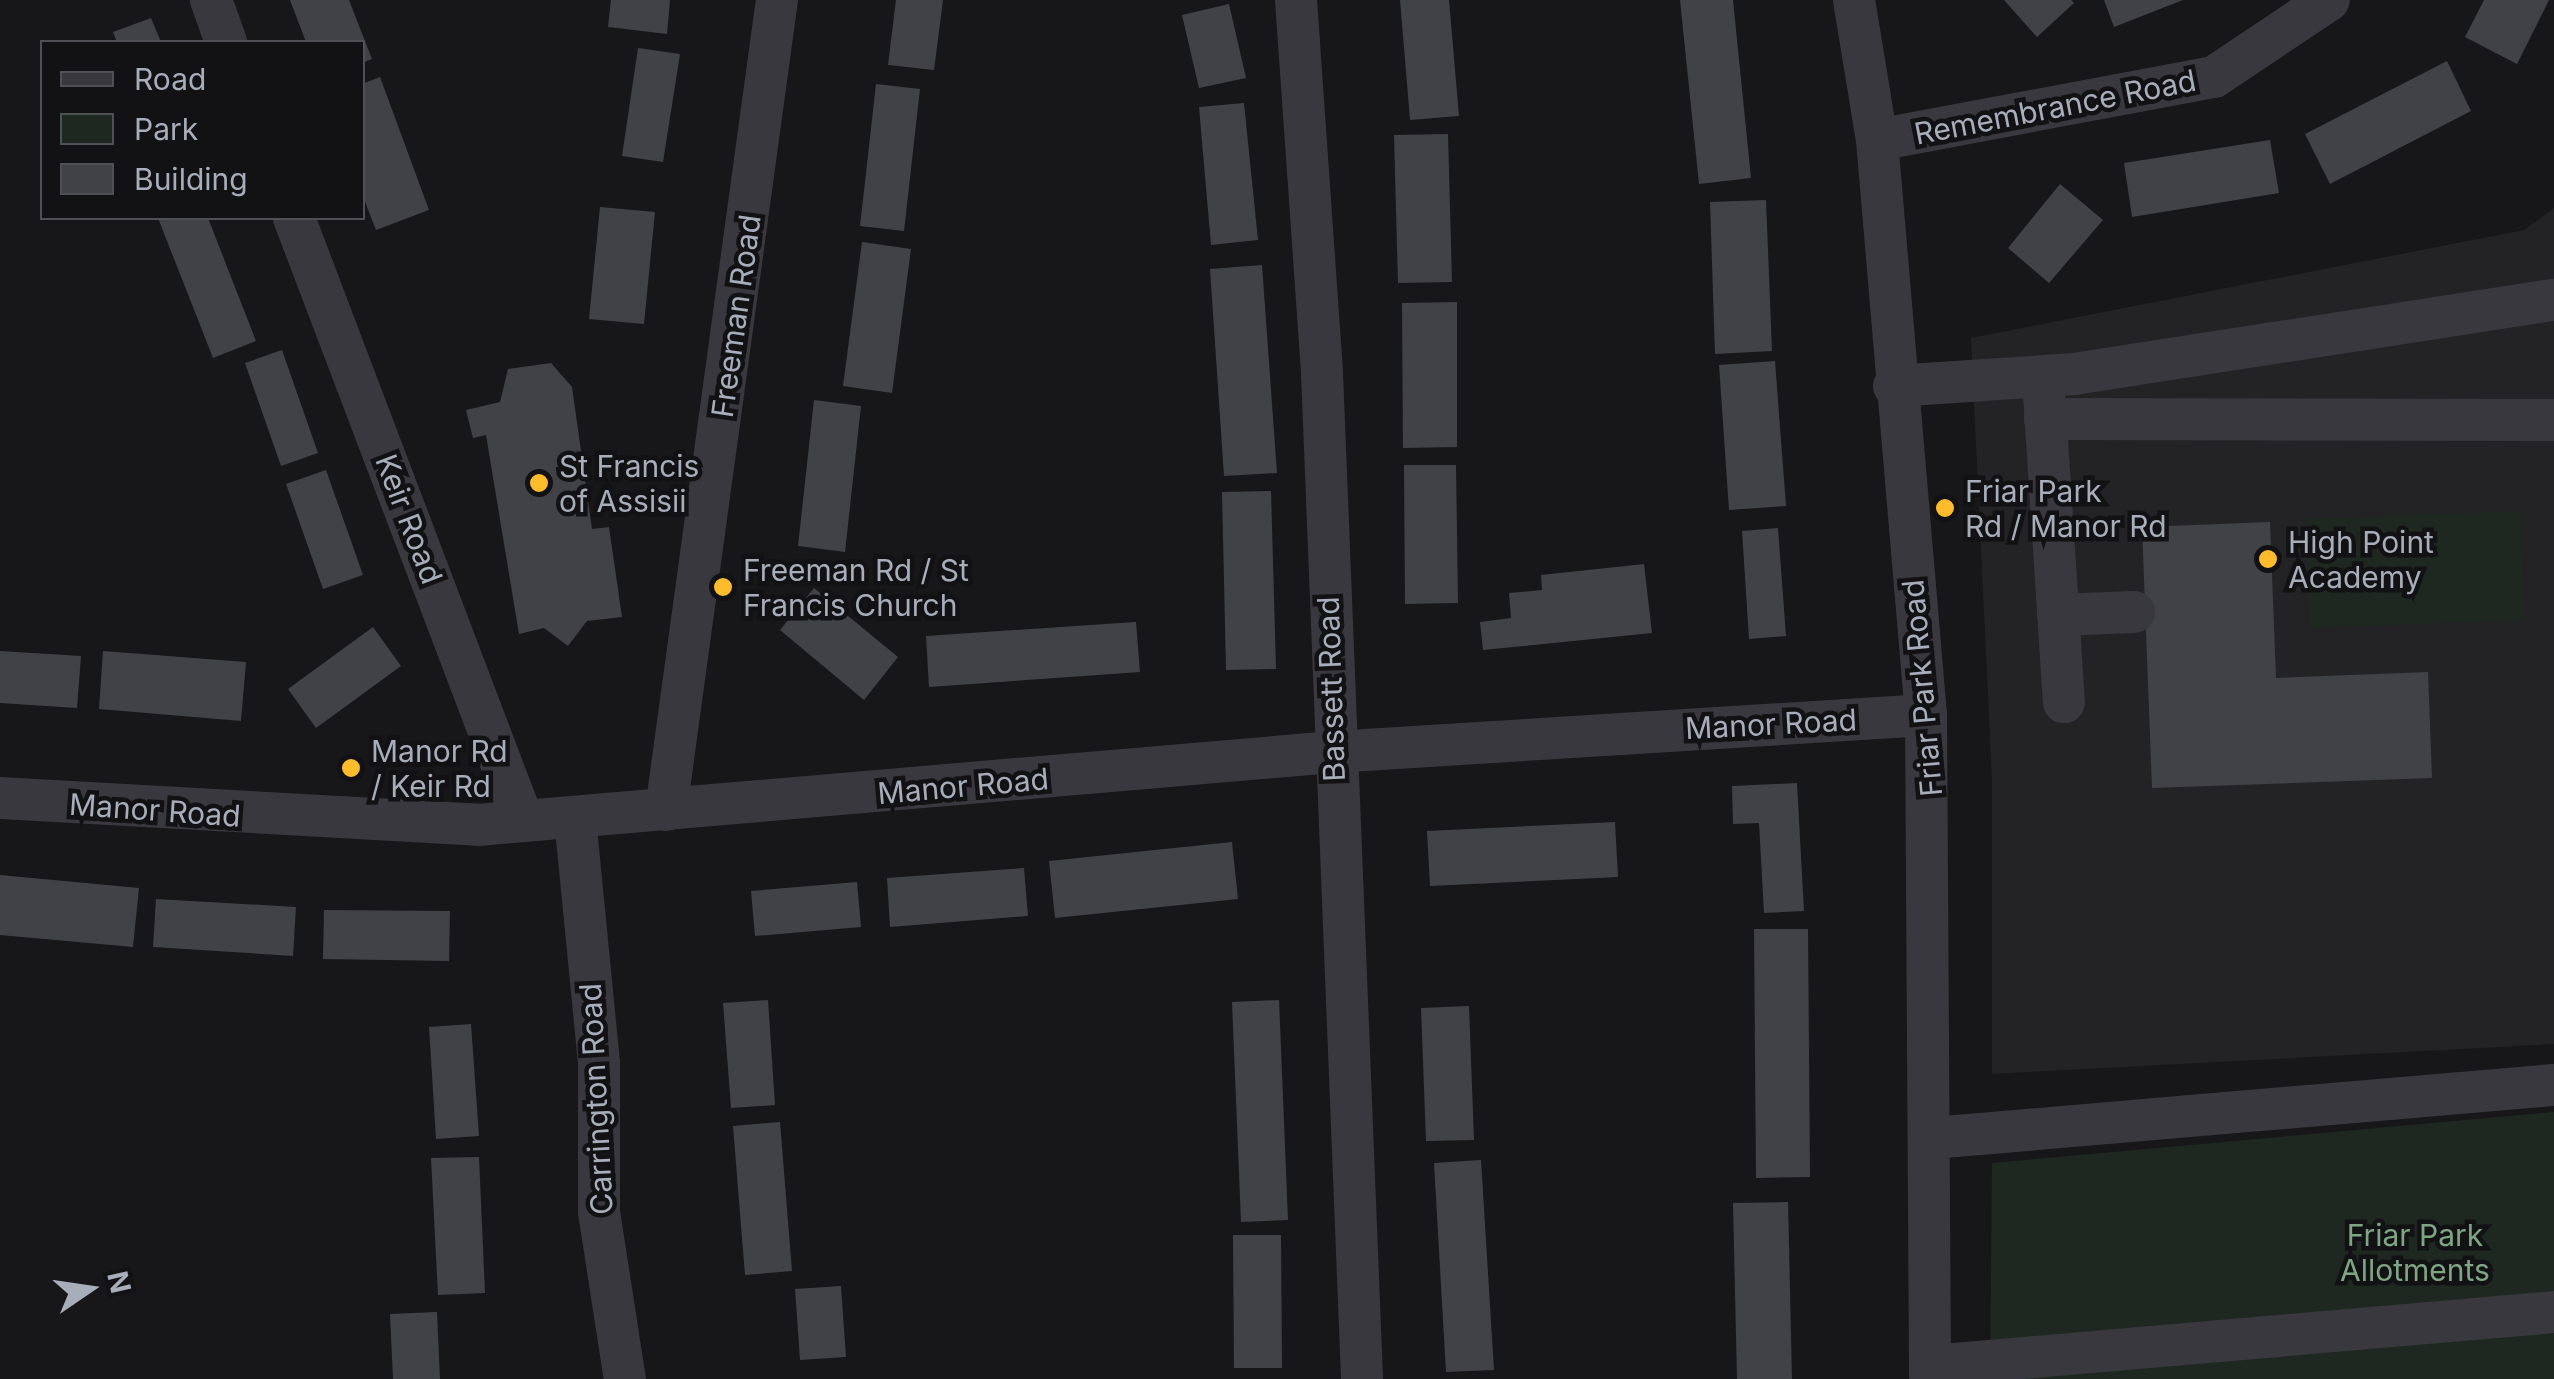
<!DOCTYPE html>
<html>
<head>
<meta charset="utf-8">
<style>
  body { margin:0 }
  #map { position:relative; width:2554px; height:1379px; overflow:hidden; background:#171719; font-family:Inter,sans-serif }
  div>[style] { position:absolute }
  .built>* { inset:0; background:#232326 }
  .green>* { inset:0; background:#1e2720 }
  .building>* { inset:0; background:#414246 }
  .minor>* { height:42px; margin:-21px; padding:0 21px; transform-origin:21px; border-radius:21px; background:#38383e }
  .dots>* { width:28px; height:28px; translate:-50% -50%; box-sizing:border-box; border:5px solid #121214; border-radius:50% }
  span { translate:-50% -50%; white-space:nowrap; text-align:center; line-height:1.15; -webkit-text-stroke:9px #121214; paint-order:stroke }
  .street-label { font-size:30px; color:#a8adba }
  .poi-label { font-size:30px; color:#a8adba }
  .left { translate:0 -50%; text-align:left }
  .park-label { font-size:30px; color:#7ea682 }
  .legend { position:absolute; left:40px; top:40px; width:325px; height:180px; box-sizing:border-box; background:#121214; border:2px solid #4e5056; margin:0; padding:12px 18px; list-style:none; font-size:30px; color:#a8adba }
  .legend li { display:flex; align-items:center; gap:20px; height:50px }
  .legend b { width:50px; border:2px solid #4e5056 }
  .north { position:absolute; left:40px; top:1239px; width:100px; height:100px; -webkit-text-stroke:8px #121214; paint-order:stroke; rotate:77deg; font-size:28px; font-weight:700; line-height:40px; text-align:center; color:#a8adba }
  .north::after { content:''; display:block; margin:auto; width:35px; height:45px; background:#a8adba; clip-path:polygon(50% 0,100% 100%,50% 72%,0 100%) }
</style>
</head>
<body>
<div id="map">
  <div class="built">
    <div style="clip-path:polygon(2554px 208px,2554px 1044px,1992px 1074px,1992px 779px,1971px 338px,2524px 230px)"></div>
  </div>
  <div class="green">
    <div style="clip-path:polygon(2520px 511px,2525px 620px,2310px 628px,2306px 519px)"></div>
    <div style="clip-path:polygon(2554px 1112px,2554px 1379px,1990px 1379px,1992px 1163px)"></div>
  </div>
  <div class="building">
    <div style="clip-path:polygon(290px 0,349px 0,372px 59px,362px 63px,362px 42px,306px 42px)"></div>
    <div style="clip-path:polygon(611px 0,670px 0,667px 34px,608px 27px)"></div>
    <div style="clip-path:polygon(896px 0,943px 0,934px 70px,888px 65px)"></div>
    <div style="clip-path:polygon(1400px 0,1449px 0,1459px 116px,1410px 120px)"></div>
    <div style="clip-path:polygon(1680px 0,1733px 0,1751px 178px,1699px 184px)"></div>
    <div style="clip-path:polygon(2004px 0,2071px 0,2074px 3px,2037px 37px)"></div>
    <div style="clip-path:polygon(2104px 0,2183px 0,2114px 27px)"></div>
    <div style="clip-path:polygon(2484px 0,2549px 0,2517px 64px,2465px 37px)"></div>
    <div style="clip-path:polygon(1229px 4px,1246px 78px,1199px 88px,1182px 15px)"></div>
    <div style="clip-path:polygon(151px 18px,161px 42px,117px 42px,113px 32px)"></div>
    <div style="clip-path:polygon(638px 48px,680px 54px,663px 162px,622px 156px)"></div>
    <div style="clip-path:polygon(2447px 61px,2471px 111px,2330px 184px,2305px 134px)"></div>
    <div style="clip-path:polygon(380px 77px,429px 210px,376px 230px,362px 194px,362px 84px)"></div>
    <div style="clip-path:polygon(876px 84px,920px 89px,904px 231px,860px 226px)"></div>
    <div style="clip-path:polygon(1244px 103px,1258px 240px,1211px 245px,1199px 107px)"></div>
    <div style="clip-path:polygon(1448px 134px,1452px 282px,1398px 283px,1394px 135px)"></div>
    <div style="clip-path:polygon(2270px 140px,2279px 193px,2132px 217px,2124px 163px)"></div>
    <div style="clip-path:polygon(2060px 184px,2103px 220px,2049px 283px,2008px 248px)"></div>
    <div style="clip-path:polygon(1766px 200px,1772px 351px,1715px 354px,1710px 202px)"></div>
    <div style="clip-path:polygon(600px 207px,655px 212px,644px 324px,589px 319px)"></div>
    <div style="clip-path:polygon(158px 218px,208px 218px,256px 341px,213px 358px)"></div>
    <div style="clip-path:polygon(862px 242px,911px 249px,892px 393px,843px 386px)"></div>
    <div style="clip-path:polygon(1262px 265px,1277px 473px,1224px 476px,1210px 269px)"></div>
    <div style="clip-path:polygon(1457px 302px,1457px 447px,1403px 448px,1402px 303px)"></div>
    <div style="clip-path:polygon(282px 350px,318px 453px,281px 466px,245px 363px)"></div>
    <div style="clip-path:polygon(1775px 361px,1786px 506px,1729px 510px,1719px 365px)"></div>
    <div style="clip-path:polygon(551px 363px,572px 387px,592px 529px,609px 527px,622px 617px,587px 621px,568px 646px,544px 628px,519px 634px,486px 435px,473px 438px,466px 410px,500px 402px,508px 369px)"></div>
    <div style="clip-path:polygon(814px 400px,861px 406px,845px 552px,798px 546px)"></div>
    <div style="clip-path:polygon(1404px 465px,1456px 465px,1458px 603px,1405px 604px)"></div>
    <div style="clip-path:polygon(326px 470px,363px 575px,323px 589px,286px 484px)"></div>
    <div style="clip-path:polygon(1271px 491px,1276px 669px,1226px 670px,1222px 492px)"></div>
    <div style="clip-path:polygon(2270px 522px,2276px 678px,2428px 672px,2432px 778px,2152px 788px,2142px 527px)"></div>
    <div style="clip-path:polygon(1778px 528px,1786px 636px,1749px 639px,1742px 531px)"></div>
    <div style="clip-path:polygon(1644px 564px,1652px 633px,1483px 650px,1480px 622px,1511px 618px,1509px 593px,1542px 590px,1541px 575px)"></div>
    <div style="clip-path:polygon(814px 588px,898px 657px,864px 700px,780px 630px)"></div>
    <div style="clip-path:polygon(1136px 622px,1140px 672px,929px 687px,926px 636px)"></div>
    <div style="clip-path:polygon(373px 627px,401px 666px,316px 728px,288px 689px)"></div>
    <div style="clip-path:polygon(0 651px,81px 656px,77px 708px,0 703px)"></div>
    <div style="clip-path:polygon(103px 651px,246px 662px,241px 721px,99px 709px)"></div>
    <div style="clip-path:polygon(1797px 783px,1804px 911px,1764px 913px,1759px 823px,1733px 824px,1732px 786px)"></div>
    <div style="clip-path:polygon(1615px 822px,1618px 877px,1430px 886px,1427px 831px)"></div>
    <div style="clip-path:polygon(1232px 842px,1238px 899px,1055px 918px,1049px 861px)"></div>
    <div style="clip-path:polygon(1024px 868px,1028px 916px,890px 927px,887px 878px)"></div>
    <div style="clip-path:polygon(0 875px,139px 888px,133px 947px,0 935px)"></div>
    <div style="clip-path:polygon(857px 882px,861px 927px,755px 936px,751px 891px)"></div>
    <div style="clip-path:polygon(156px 899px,296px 907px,293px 956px,153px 947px)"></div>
    <div style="clip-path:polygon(324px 910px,450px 911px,449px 961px,323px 959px)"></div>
    <div style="clip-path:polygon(1754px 929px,1808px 929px,1810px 1177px,1756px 1178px)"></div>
    <div style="clip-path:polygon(768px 1000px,775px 1105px,731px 1108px,723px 1003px)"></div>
    <div style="clip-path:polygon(1279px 1000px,1288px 1220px,1241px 1222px,1232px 1002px)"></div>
    <div style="clip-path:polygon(1469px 1006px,1474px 1140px,1426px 1141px,1421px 1008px)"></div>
    <div style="clip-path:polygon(471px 1024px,479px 1136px,436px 1139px,429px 1027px)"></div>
    <div style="clip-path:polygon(780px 1122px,792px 1271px,745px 1275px,733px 1126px)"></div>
    <div style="clip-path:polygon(479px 1157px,485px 1293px,438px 1295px,431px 1158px)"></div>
    <div style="clip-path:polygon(1481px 1160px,1494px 1370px,1446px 1372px,1434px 1163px)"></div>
    <div style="clip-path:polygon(1788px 1202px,1792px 1379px,1737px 1379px,1733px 1203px)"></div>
    <div style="clip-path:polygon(1233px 1235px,1281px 1235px,1282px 1368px,1234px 1368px)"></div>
    <div style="clip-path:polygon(841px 1286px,846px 1357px,800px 1360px,795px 1289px)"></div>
    <div style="clip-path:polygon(437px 1312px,440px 1379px,393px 1379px,390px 1314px)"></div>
  </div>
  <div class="minor">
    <div style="left:211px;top:0;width:45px;rotate:70.3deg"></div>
    <div style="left:1296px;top:0;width:374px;rotate:86deg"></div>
    <div style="left:1322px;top:373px;width:1007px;rotate:87.72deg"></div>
    <div style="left:1854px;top:0;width:142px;rotate:80.7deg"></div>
    <div style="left:1877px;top:140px;width:577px;rotate:85.13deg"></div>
    <div style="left:1926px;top:715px;width:664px;rotate:89.65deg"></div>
    <div style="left:1877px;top:140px;width:343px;rotate:-10.6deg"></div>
    <div style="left:2214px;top:77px;width:138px;rotate:-33.8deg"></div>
    <div style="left:294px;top:218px;width:645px;rotate:69.2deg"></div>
    <div style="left:1894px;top:386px;width:180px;rotate:-3.8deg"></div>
    <div style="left:2074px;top:374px;width:486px;rotate:-8.8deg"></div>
    <div style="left:2044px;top:394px;width:309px;rotate:86.3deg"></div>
    <div style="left:2045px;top:419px;width:509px;rotate:0.11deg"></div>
    <div style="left:2058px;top:615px;width:76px;rotate:-2.3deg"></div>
    <div style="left:0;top:798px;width:479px;rotate:3.2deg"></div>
    <div style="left:478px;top:825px;width:858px;rotate:-4.88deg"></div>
    <div style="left:1333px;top:752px;width:594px;rotate:-3.57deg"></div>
    <div style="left:666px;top:810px;width:818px;rotate:-82.2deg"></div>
    <div style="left:575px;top:818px;width:246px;rotate:84.4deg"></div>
    <div style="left:599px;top:1063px;width:149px;rotate:90deg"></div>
    <div style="left:599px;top:1212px;width:169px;rotate:81.2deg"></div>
    <div style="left:1933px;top:1138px;width:623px;rotate:-4.88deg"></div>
    <div style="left:1931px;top:1366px;width:625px;rotate:-4.95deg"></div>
  </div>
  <div class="dots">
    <div style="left:539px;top:483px;background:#fcbc2c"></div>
    <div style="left:1945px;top:508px;background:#fcbc2c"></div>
    <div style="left:2268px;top:559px;background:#fcbc2c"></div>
    <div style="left:723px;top:587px;background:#fcbc2c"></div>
    <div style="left:351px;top:768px;background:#fcbc2c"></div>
  </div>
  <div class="street-label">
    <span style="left:2055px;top:107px;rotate:-11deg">Remembrance Road</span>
    <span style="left:736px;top:316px;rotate:-82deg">Freeman Road</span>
    <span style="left:409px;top:519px;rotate:69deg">Keir Road</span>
    <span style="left:1922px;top:688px;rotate:-95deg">Friar Park Road</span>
    <span style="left:1331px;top:689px;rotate:-92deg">Bassett Road</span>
    <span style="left:1771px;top:724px;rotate:-3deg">Manor Road</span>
    <span style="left:963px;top:786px;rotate:-5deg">Manor Road</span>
    <span style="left:155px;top:810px;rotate:4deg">Manor Road</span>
    <span style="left:596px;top:1099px;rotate:-93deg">Carrington Road</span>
  </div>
  <div class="poi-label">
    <span class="left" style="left:559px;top:483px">St Francis<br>of Assisii</span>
    <span class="left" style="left:1965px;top:508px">Friar Park<br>Rd / Manor Rd</span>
    <span class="left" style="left:2288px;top:559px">High Point<br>Academy</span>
    <span class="left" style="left:743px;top:587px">Freeman Rd / St<br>Francis Church</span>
    <span class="left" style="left:371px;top:768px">Manor Rd<br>/ Keir Rd</span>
  </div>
  <div class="park-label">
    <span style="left:2415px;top:1252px">Friar Park<br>Allotments</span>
  </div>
  <ul class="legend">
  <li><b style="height:12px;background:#38383e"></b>Road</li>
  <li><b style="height:28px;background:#1e2720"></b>Park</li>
  <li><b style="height:28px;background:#414246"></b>Building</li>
  </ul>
  <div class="north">N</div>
</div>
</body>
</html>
